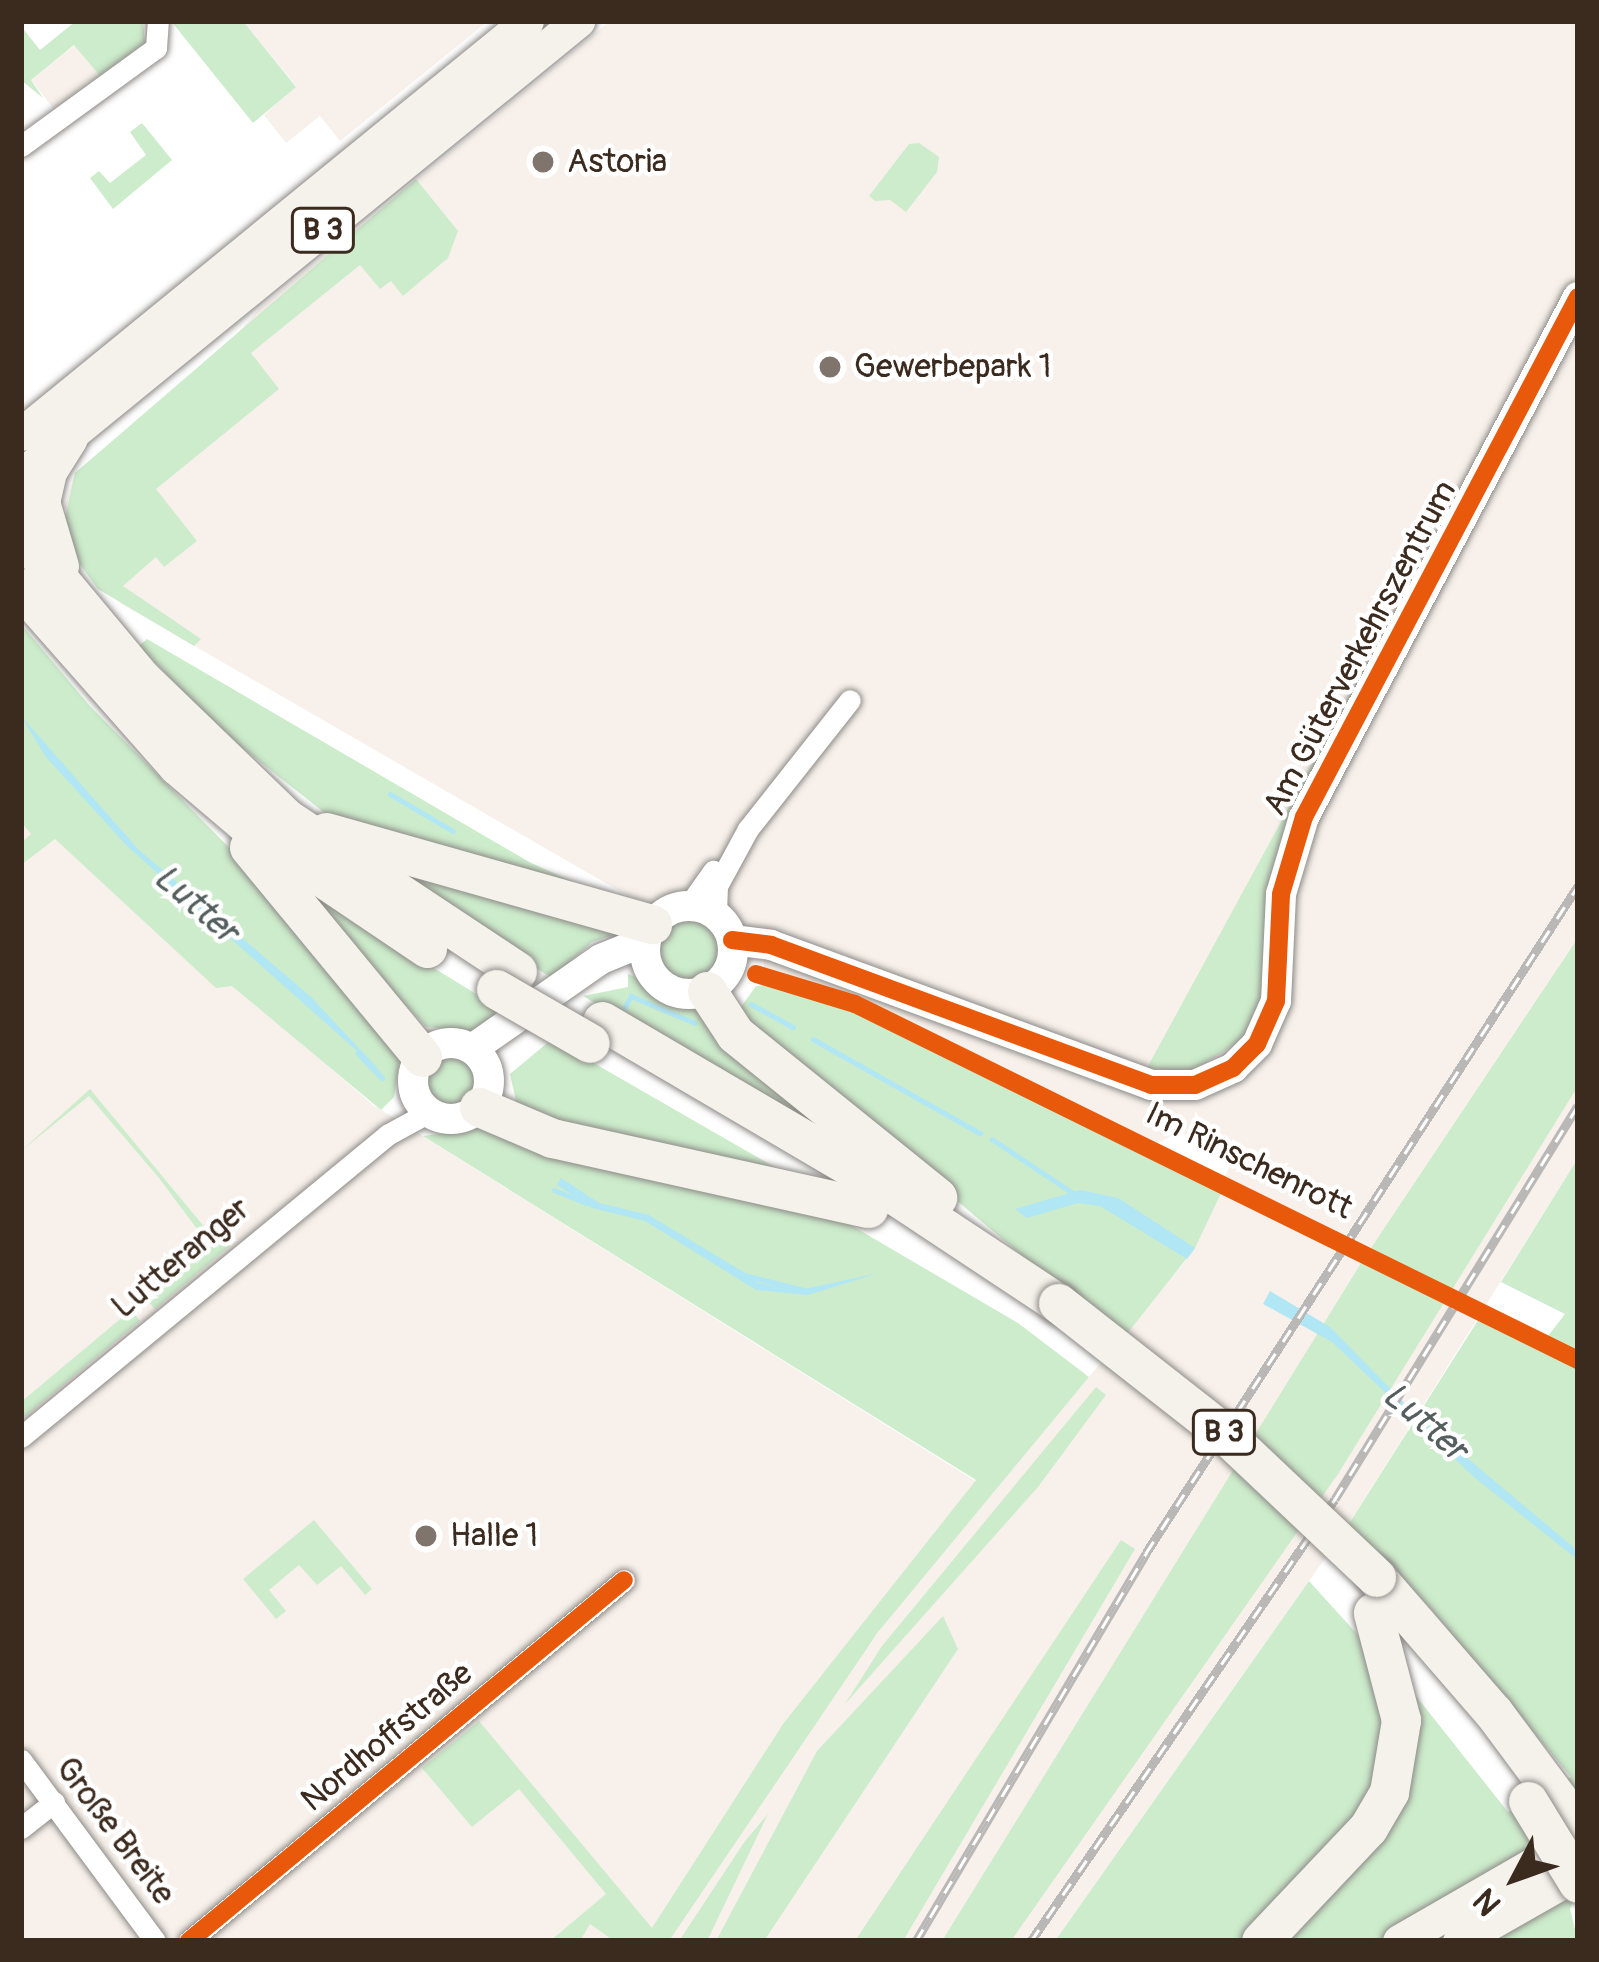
<!DOCTYPE html>
<html>
<head>
<meta charset="utf-8">
<style>
  body { margin:0 }
  #map { position:relative; width:1599px; height:1962px; overflow:hidden; background:#fff; font-family:Pangolin,sans-serif }
  div>[style] { position:absolute }
  .built>* { inset:0; background:#f8f1eb }
  .green>* { inset:0; background:#cceccb }
  .round { border-radius:50% }
  .water>* { inset:0; background:#b1e6f4 }
  .stream>* { height:4.5px; margin:-2.25px; padding:0 2.25px; transform-origin:2.25px; border-radius:2.25px; background:#b1e6f4 }
  .roads { filter:drop-shadow(0 0 3px #8e8b88) drop-shadow(0 0 3px #8e8b88) }
  .street>* { height:21px; margin:-10.5px; padding:0 10.5px; transform-origin:10.5px; border-radius:10.5px; background:#fff }
  .secondary>* { height:30px; margin:-15px; padding:0 15px; transform-origin:15px; border-radius:15px; background:#fff }
  .secondary>.ring { margin:-15px; padding:0; box-sizing:content-box; background:none; border:30px solid #fff; border-radius:50% }
  .primary>* { height:33px; margin:-16.5px; padding:0 16.5px; transform-origin:16.5px; border-radius:16.5px; background:#f5f1eb }
  .highway>* { height:39px; margin:-19.5px; padding:0 19.5px; transform-origin:19.5px; border-radius:19.5px; background:#f5f1eb }
  .rail>* { height:9px; margin-top:-4.5px; transform-origin:0; background:repeating-linear-gradient(90deg,#fff 0 14px,#b9b8b6 0 28px); box-sizing:border-box; border-block:3px solid #b9b8b6 }
  .bridges { filter:drop-shadow(0 0 3px #8e8b88) drop-shadow(0 0 3px #8e8b88) }
  .highway-bridge>* { height:39px; margin:-19.5px; padding:0 19.5px; transform-origin:19.5px; border-radius:19.5px; background:#f5f1eb }
  .cycleway>* { height:18px; margin:-9px; padding:0 9px; transform-origin:9px; border-radius:9px; background:#e8590c }
  .dots>* { width:33px; height:33px; translate:-50% -50%; box-sizing:border-box; border:6px solid #fff; border-radius:50% }
  span { translate:-50% -50%; white-space:nowrap; text-align:center; line-height:1.15; -webkit-text-stroke:9px #fff; paint-order:stroke }
  .shield-label span { padding:3px 9px; background:#fff; border:3px solid; border-radius:9px; -webkit-text-stroke-width:0 }
  .shield-label { font-size:30px; color:#3b2a1e; font-weight:700 }
  .poi-label { font-size:33px; color:#3b2a1e }
  .left { translate:0 -50%; text-align:left }
  .street-label { font-size:33px; color:#3b2a1e }
  .water-label { font-size:36px; color:#545f5d; font-style:italic }
  .frame { position:absolute; inset:0; border:24px solid #3b2a1e; pointer-events:none }
  .north { position:absolute; left:1455px; top:1818px; width:120px; height:120px; -webkit-text-stroke:9px #fff; paint-order:stroke; rotate:229deg; font-size:33px; font-weight:700; line-height:48px; text-align:center; color:#3b2a1e }
  .north::after { content:''; display:block; margin:auto; width:42px; height:54px; background:#3b2a1e; clip-path:polygon(50% 0,100% 100%,50% 72%,0 100%) }
</style>
</head>
<body>
<div id="map">
  <div class="built">
    <div style="clip-path:polygon(243px 21px,488px 21px,340px 141px,320px 116px,286px 143px,264px 115px,296px 86px)"></div>
    <div style="clip-path:polygon(610px 21px,1578px 21px,1578px 1158px,1347px 1527px,1055px 1941px,21px 1941px,21px 799px,373px 1105px,993px 1492px,1187px 1259px,1234px 1157px,1179px 1132px,1158px 1143px,834px 989px,764px 971px,764px 936px,628px 896px,120px 603px,73px 555px,65px 506px,75px 473px,213px 362px,259px 309px)"></div>
    <div style="clip-path:polygon(75px 45px,100px 76px,54px 109px,31px 80px)"></div>
  </div>
  <div class="green">
    <div style="clip-path:polygon(76px 21px,143px 21px,145px 43px,100px 76px,74px 45px,31px 80px,43px 98px,21px 80px,21px 26px,40px 50px)"></div>
    <div style="clip-path:polygon(171px 21px,243px 21px,296px 87px,253px 123px)"></div>
    <div style="clip-path:polygon(142px 123px,172px 160px,113px 209px,90px 178px,99px 171px,110px 183px,146px 155px,130px 132px)"></div>
    <div style="clip-path:polygon(919px 143px,939px 157px,937px 172px,906px 212px,890px 200px,875px 201px,869px 196px,909px 144px)"></div>
    <div style="clip-path:polygon(416px 179px,458px 231px,448px 258px,403px 296px,391px 281px,380px 289px,360px 265px,251px 353px,279px 389px,156px 489px,197px 541px,164px 567px,156px 557px,123px 586px,201px 639px,194px 646px,98px 589px,73px 555px,64px 523px,75px 473px)"></div>
    <div style="clip-path:polygon(1578px 276px,1284px 832px,1271px 884px,1266px 988px,1245px 1038px,1192px 1071px,1147px 1068px)"></div>
    <div style="clip-path:polygon(21px 624px,89px 705px,255px 874px,401px 1054px,394px 1097px,381px 1110px,232px 986px,216px 988px,55px 839px,21px 865px,21px 843px,31px 834px,21px 822px)"></div>
    <div style="clip-path:polygon(147px 639px,531px 863px,620px 902px,340px 825px,221px 731px,139px 646px)"></div>
    <div style="clip-path:polygon(351px 852px,617px 923px,612px 935px,592px 942px,552px 978px)"></div>
    <div style="clip-path:polygon(286px 876px,370px 929px,504px 1011px,477px 1031px,426px 1027px)"></div>
    <div class="round" style="left:654px;top:915px;width:70px;height:70px"></div>
    <div style="clip-path:polygon(1578px 938px,1578px 1086px,1338px 1474px,1011px 1941px,942px 1941px,1363px 1260px)"></div>
    <div style="clip-path:polygon(628px 974px,694px 1002px,911px 1189px,583px 996px,628px 987px)"></div>
    <div style="clip-path:polygon(775px 984px,814px 994px,1223px 1189px,1195px 1248px,1126px 1335px,1065px 1292px,736px 1014px,756px 986px)"></div>
    <div style="clip-path:polygon(552px 1039px,797px 1180px,518px 1110px,510px 1074px)"></div>
    <div class="round" style="left:426px;top:1056px;width:50px;height:50px"></div>
    <div style="clip-path:polygon(90px 1089px,216px 1241px,223px 1236px,230px 1246px,155px 1309px,145px 1298px,209px 1245px,159px 1178px,89px 1096px,21px 1151px)"></div>
    <div style="clip-path:polygon(487px 1127px,837px 1217px,1018px 1323px,1089px 1377px,878px 1632px,669px 1941px,614px 1941px,590px 1924px,580px 1941px,550px 1941px,606px 1894px,519px 1789px,472px 1827px,422px 1768px,479px 1721px,652px 1928px,783px 1724px,976px 1480px,423px 1136px)"></div>
    <div style="clip-path:polygon(1578px 1158px,1578px 1355px,1548px 1336px,1565px 1314px,1501px 1282px)"></div>
    <div style="clip-path:polygon(131px 1310px,140px 1321px,21px 1420px,21px 1402px)"></div>
    <div style="clip-path:polygon(1480px 1317px,1578px 1368px,1578px 1824px,1378px 1941px,1276px 1941px,1371px 1838px,1401px 1677px,1508px 1812px,1571px 1777px,1430px 1608px,1347px 1527px)"></div>
    <div style="clip-path:polygon(1096px 1387px,1106px 1395px,1038px 1487px,845px 1704px,882px 1646px)"></div>
    <div style="clip-path:polygon(314px 1520px,372px 1589px,365px 1595px,341px 1566px,317px 1585px,299px 1565px,269px 1590px,286px 1611px,276px 1619px,243px 1579px)"></div>
    <div style="clip-path:polygon(1121px 1540px,1135px 1549px,903px 1941px,855px 1941px)"></div>
    <div style="clip-path:polygon(1309px 1581px,1358px 1635px,1382px 1680px,1389px 1712px,1364px 1812px,1249px 1941px,1055px 1941px)"></div>
    <div style="clip-path:polygon(943px 1616px,958px 1649px,764px 1941px,716px 1941px,817px 1751px)"></div>
    <div style="clip-path:polygon(768px 1814px,707px 1941px,679px 1941px,745px 1841px)"></div>
    <div style="clip-path:polygon(1578px 1886px,1570px 1909px,1578px 1941px,1483px 1941px)"></div>
  </div>
  <div class="water">
    <div style="clip-path:polygon(21px 716px,139px 850px,311px 997px,384px 1075px,127px 846px,46px 757px)"></div>
    <div style="clip-path:polygon(561px 1178px,599px 1203px,645px 1214px,759px 1283px,800px 1290px,878px 1273px,808px 1295px,756px 1290px,645px 1221px,592px 1208px,557px 1185px)"></div>
    <div style="clip-path:polygon(1080px 1190px,1118px 1198px,1195px 1248px,1187px 1259px,1100px 1206px,1078px 1203px,1027px 1218px,1015px 1209px)"></div>
    <div style="clip-path:polygon(1270px 1291px,1330px 1327px,1417px 1416px,1578px 1551px,1578px 1560px,1475px 1478px,1332px 1342px,1263px 1304px)"></div>
  </div>
  <div class="stream">
    <div style="left:390px;top:794px;width:73px;rotate:30.4deg"></div>
    <div style="left:751px;top:1004px;width:48px;rotate:28.7deg"></div>
    <div style="left:623px;top:1010px;width:16px;rotate:-60deg"></div>
    <div style="left:631px;top:996px;width:69px;rotate:22.9deg"></div>
    <div style="left:813px;top:1039px;width:192px;rotate:29.4deg"></div>
    <div style="left:358px;top:1053px;width:35px;rotate:46deg"></div>
    <div style="left:992px;top:1139px;width:101px;rotate:33.7deg"></div>
    <div style="left:554px;top:1190px;width:35px;rotate:22deg"></div>
    <div style="left:646px;top:1216px;width:114px;rotate:31deg"></div>
    <div style="left:744px;top:1275px;width:66px;rotate:14deg"></div>
  </div>
  <div class="roads">
    <div class="street">
      <div style="left:21px;top:146px;width:167px;rotate:-36deg"></div>
      <div style="left:156px;top:48px;width:27px;rotate:-86deg"></div>
      <div style="left:689px;top:905px;width:42px;rotate:-54.8deg"></div>
      <div style="left:716px;top:914px;width:28px;rotate:-88deg"></div>
      <div style="left:717px;top:886px;width:65px;rotate:-61.5deg"></div>
      <div style="left:748px;top:829px;width:164px;rotate:-51.7deg"></div>
      <div style="left:21px;top:1437px;width:475px;rotate:-39.5deg"></div>
      <div style="left:387px;top:1135px;width:48px;rotate:-28.7deg"></div>
      <div style="left:21px;top:1760px;width:225px;rotate:53.5deg"></div>
      <div style="left:21px;top:1828px;width:42px;rotate:-38.2deg"></div>
      <div style="left:189px;top:1941px;width:565px;rotate:-39.69deg"></div>
    </div>
    <div class="secondary">
      <div class="ring" style="left:645px;top:906px;width:58px;height:58px"></div>
      <div style="left:732px;top:940px;width:39px;rotate:7deg"></div>
      <div style="left:771px;top:945px;width:405px;rotate:20.2deg"></div>
      <div style="left:1151px;top:1085px;width:44px"></div>
      <div style="left:1195px;top:1085px;width:42px;rotate:-24.1deg"></div>
      <div style="left:1233px;top:1068px;width:34px;rotate:-45deg"></div>
      <div style="left:1257px;top:1044px;width:47px;rotate:-66.2deg"></div>
      <div style="left:1276px;top:1001px;width:107px;rotate:-87.3deg"></div>
      <div style="left:1281px;top:894px;width:80px;rotate:-73.4deg"></div>
      <div style="left:1304px;top:817px;width:588px;rotate:-62.21deg"></div>
      <div class="ring" style="left:413px;top:1043px;width:46px;height:46px"></div>
      <div style="left:472px;top:1049px;width:157px;rotate:-34.9deg"></div>
      <div style="left:601px;top:959px;width:48px;rotate:-22.2deg"></div>
    </div>
    <div class="primary">
      <div style="left:21px;top:434px;width:653px;rotate:-39.22deg"></div>
      <div style="left:21px;top:475px;width:719px;rotate:-39.18deg"></div>
      <div style="left:1399px;top:1941px;width:207px;rotate:-29.9deg"></div>
      <div style="left:1459px;top:1941px;width:137px;rotate:-29.7deg"></div>
    </div>
    <div class="highway">
      <div style="left:21px;top:534px;width:187px;rotate:50.2deg"></div>
      <div style="left:141px;top:678px;width:202px;rotate:44deg"></div>
      <div style="left:286px;top:818px;width:277px;rotate:33.5deg"></div>
      <div style="left:59px;top:566px;width:67px;rotate:-106.5deg"></div>
      <div style="left:40px;top:502px;width:32px;rotate:-77deg"></div>
      <div style="left:47px;top:471px;width:40px;rotate:-58deg"></div>
      <div style="left:21px;top:588px;width:237px;rotate:48.6deg"></div>
      <div style="left:178px;top:766px;width:105px;rotate:40.4deg"></div>
      <div style="left:258px;top:834px;width:204px;rotate:34deg"></div>
      <div style="left:326px;top:832px;width:339px;rotate:15.8deg"></div>
      <div style="left:249px;top:847px;width:272px;rotate:50.5deg"></div>
      <div style="left:707px;top:991px;width:51px;rotate:56.9deg"></div>
      <div style="left:735px;top:1034px;width:260px;rotate:38.9deg"></div>
      <div style="left:602px;top:1021px;width:303px;rotate:30.4deg"></div>
      <div style="left:863px;top:1174px;width:234px;rotate:33.5deg"></div>
      <div style="left:479px;top:1107px;width:79px;rotate:23deg"></div>
      <div style="left:552px;top:1138px;width:324px;rotate:12.5deg"></div>
      <div style="left:1376px;top:1577px;width:180px;rotate:49.1deg"></div>
      <div style="left:1494px;top:1713px;width:141px;rotate:53.4deg"></div>
      <div style="left:1261px;top:1941px;width:156px;rotate:-46.6deg"></div>
      <div style="left:1368px;top:1828px;width:42px;rotate:-59.7deg"></div>
      <div style="left:1389px;top:1792px;width:73px;rotate:-80.5deg"></div>
      <div style="left:1401px;top:1720px;width:111px;rotate:-104.7deg"></div>
    </div>
  </div>
  <div class="rail">
    <div style="left:916px;top:1941px;width:451px;rotate:-59.3deg"></div>
    <div style="left:1146px;top:1553px;width:795px;rotate:-57.07deg"></div>
    <div style="left:1031px;top:1941px;width:536px;rotate:-55.48deg"></div>
    <div style="left:1335px;top:1499px;width:462px;rotate:-58.3deg"></div>
  </div>
  <div class="bridges">
    <div class="highway-bridge">
      <div style="left:496px;top:989px;width:108px;rotate:29.9deg"></div>
      <div style="left:1058px;top:1303px;width:212px;rotate:38.1deg"></div>
      <div style="left:1225px;top:1434px;width:208px;rotate:43.4deg"></div>
      <div style="left:1528px;top:1801px;width:96px;rotate:58.6deg"></div>
    </div>
  </div>
  <div class="cycleway">
    <div style="left:732px;top:940px;width:39px;rotate:7deg"></div>
    <div style="left:771px;top:945px;width:405px;rotate:20.2deg"></div>
    <div style="left:1151px;top:1085px;width:44px"></div>
    <div style="left:1195px;top:1085px;width:42px;rotate:-24.1deg"></div>
    <div style="left:1233px;top:1068px;width:34px;rotate:-45deg"></div>
    <div style="left:1257px;top:1044px;width:47px;rotate:-66.2deg"></div>
    <div style="left:1276px;top:1001px;width:107px;rotate:-87.3deg"></div>
    <div style="left:1281px;top:894px;width:80px;rotate:-73.4deg"></div>
    <div style="left:1304px;top:817px;width:588px;rotate:-62.21deg"></div>
    <div style="left:756px;top:974px;width:103px;rotate:16.9deg"></div>
    <div style="left:855px;top:1004px;width:806px;rotate:26.22deg"></div>
    <div style="left:189px;top:1941px;width:565px;rotate:-39.69deg"></div>
  </div>
  <div class="dots">
    <div style="left:543px;top:162px;background:#80756d"></div>
    <div style="left:830px;top:367px;background:#80756d"></div>
    <div style="left:426px;top:1536px;background:#80756d"></div>
  </div>
  <div class="shield-label">
    <span style="left:323px;top:230px">B 3</span>
    <span style="left:1224px;top:1432px">B 3</span>
  </div>
  <div class="poi-label">
    <span class="left" style="left:567px;top:162px">Astoria</span>
    <span class="left" style="left:854px;top:367px">Gewerbepark 1</span>
    <span class="left" style="left:450px;top:1536px">Halle 1</span>
  </div>
  <div class="street-label">
    <span style="left:1360px;top:648px;rotate:-62deg">Am Güterverkehrszentrum</span>
    <span style="left:1249px;top:1161px;rotate:26deg">Im Rinschenrott</span>
    <span style="left:181px;top:1258px;rotate:-40deg">Lutteranger</span>
    <span style="left:387px;top:1737px;rotate:-40deg">Nordhoffstraße</span>
    <span style="left:115px;top:1831px;rotate:53deg">Große Breite</span>
  </div>
  <div class="water-label">
    <span style="left:196px;top:904px;rotate:41deg">Lutter</span>
    <span style="left:1425px;top:1422px;rotate:41deg">Lutter</span>
  </div>
  <div class="frame"></div>
  <div class="north">N</div>
</div>
</body>
</html>
